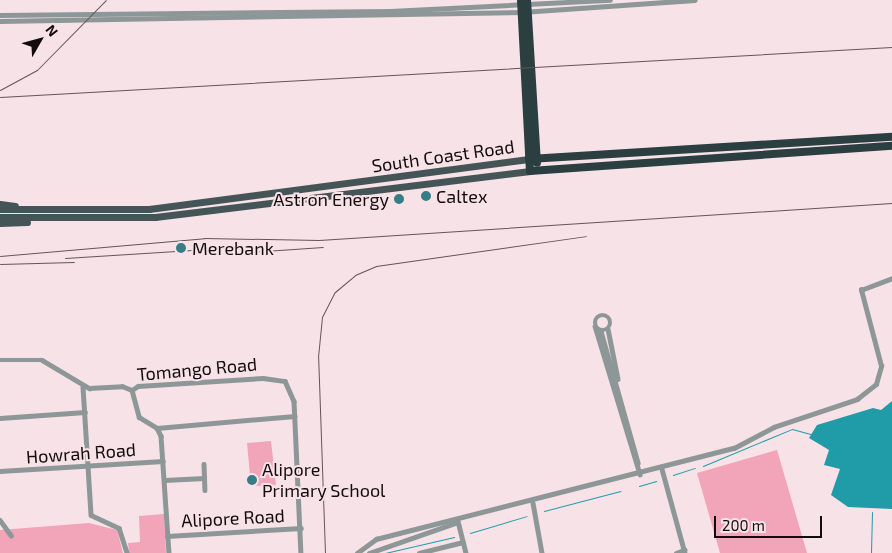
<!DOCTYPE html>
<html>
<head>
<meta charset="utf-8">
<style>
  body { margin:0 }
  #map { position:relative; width:892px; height:553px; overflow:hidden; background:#f7e2e7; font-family:"Exo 2",sans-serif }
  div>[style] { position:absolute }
  .green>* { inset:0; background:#f2a4b9 }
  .water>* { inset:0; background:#209ba8 }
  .stream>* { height:1px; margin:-0.5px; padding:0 0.5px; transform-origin:0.5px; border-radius:0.5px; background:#209ba8 }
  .street>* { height:4.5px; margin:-2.25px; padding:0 2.25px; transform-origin:2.25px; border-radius:2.25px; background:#8e9798 }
  .street>.ring { margin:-2.25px; padding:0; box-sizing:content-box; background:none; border:4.5px solid #8e9798; border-radius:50% }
  .primary>* { height:7px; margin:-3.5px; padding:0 3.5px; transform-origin:3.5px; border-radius:3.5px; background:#455557 }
  .highway>* { height:8px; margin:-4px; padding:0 4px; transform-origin:4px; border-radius:4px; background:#2b3e40 }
  .rail>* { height:1px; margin:-0.5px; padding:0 0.5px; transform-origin:0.5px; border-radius:0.5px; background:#625659 }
  .dots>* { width:14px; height:14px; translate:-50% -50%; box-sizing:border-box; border:2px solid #f7e2e7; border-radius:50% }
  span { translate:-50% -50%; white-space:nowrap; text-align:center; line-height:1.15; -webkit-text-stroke:4px #f7e2e7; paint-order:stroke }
  .street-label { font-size:18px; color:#130c0e }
  .poi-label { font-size:18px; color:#130c0e }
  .left { translate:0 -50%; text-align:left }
  .right { translate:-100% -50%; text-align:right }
  .north { position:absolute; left:15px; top:15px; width:50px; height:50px; -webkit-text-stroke:4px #f7e2e7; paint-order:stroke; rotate:52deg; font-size:14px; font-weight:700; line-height:20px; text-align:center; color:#130c0e }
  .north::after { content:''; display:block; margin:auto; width:18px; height:22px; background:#130c0e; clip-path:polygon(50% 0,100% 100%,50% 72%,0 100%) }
  .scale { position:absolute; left:714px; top:516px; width:108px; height:22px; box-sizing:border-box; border:2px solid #130c0e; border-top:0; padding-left:6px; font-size:15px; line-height:18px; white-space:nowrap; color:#130c0e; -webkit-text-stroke:4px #f7e2e7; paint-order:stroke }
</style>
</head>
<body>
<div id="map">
  <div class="green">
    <div style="clip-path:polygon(271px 441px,276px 485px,251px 486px,247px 443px)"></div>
    <div style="clip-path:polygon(777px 450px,807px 553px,720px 553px,697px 473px)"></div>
    <div style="clip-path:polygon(164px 514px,166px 553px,129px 553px,128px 543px,140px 542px,139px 516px)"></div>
    <div style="clip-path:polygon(89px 523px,117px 530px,123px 553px,0 553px,0 530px)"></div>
  </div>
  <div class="water">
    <div style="clip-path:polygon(892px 401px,892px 509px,848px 507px,831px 495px,840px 469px,824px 465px,829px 450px,809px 438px,817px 425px,873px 408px,881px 410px)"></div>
  </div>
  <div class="stream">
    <div style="left:703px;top:466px;width:96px;rotate:-22.6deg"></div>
    <div style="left:792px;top:429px;width:20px;rotate:15deg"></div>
    <div style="left:673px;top:475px;width:23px;rotate:-18deg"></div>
    <div style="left:639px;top:486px;width:18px;rotate:-16deg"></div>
    <div style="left:544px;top:511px;width:79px;rotate:-14.7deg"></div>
    <div style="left:470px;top:533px;width:59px;rotate:-16.6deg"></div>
    <div style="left:385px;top:553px;width:71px;rotate:-13.1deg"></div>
    <div style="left:871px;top:553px;width:41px;rotate:-88.6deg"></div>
  </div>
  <div class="street">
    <div style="left:0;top:15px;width:390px;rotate:-0.6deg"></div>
    <div style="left:390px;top:11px;width:220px;rotate:-2.9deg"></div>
    <div style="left:0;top:21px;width:522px;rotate:-0.99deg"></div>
    <div style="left:522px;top:12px;width:173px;rotate:-4deg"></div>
    <div class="ring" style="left:595px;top:315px;width:11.5px;height:11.5px"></div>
    <div style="left:595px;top:326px;width:155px;rotate:73.1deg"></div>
    <div style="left:608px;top:329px;width:51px;rotate:78.7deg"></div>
    <div style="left:601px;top:331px;width:137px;rotate:74.3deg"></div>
    <div style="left:0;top:360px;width:42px"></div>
    <div style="left:42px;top:360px;width:55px;rotate:30.8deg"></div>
    <div style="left:89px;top:388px;width:33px;rotate:-3deg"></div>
    <div style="left:122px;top:386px;width:11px;rotate:22deg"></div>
    <div style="left:132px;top:390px;width:7px;rotate:-34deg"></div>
    <div style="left:138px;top:386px;width:125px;rotate:-3.7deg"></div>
    <div style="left:263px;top:378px;width:22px;rotate:8deg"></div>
    <div style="left:285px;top:381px;width:22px;rotate:66deg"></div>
    <div style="left:294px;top:401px;width:152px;rotate:87.4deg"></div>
    <div style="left:83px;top:387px;width:128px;rotate:86.4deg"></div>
    <div style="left:91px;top:515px;width:31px;rotate:25deg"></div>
    <div style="left:119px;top:528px;width:26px;rotate:72deg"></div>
    <div style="left:132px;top:390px;width:28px;rotate:75deg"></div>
    <div style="left:139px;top:417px;width:21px;rotate:31deg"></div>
    <div style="left:157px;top:428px;width:9px;rotate:63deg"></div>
    <div style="left:161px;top:436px;width:117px;rotate:86.1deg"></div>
    <div style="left:0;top:418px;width:85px;rotate:-4deg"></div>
    <div style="left:157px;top:428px;width:138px;rotate:-5deg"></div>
    <div style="left:204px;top:464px;width:26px;rotate:88deg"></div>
    <div style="left:662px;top:469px;width:87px;rotate:74.7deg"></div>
    <div style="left:0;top:471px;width:163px;rotate:-3.5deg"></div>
    <div style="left:165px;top:480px;width:39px;rotate:-3deg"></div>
    <div style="left:533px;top:503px;width:51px;rotate:79.8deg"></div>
    <div style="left:0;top:520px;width:19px;rotate:54deg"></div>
    <div style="left:458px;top:521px;width:33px;rotate:76deg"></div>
    <div style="left:167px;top:536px;width:134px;rotate:-3.4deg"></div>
    <div style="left:357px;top:553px;width:24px;rotate:-36deg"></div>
    <div style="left:376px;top:539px;width:369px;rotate:-14.3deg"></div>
    <div style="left:734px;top:448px;width:45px;rotate:-27.7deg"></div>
    <div style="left:774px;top:427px;width:88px;rotate:-18.6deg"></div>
    <div style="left:857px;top:399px;width:24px;rotate:-38deg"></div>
    <div style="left:876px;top:384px;width:19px;rotate:-74deg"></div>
    <div style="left:881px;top:366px;width:79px;rotate:-104.7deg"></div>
    <div style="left:861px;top:290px;width:33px;rotate:-21deg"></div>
    <div style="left:369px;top:553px;width:91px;rotate:-19.2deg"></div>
    <div style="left:419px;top:553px;width:45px;rotate:-14deg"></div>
    <div style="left:676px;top:553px;width:9px;rotate:-21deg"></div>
  </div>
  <div class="primary">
    <div style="left:0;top:204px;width:15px;rotate:8deg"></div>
    <div style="left:0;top:209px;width:149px"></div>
    <div style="left:149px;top:209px;width:383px;rotate:-7.5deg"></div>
    <div style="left:0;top:217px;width:155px"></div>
    <div style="left:155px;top:217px;width:378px;rotate:-7deg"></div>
    <div style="left:0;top:223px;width:27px;rotate:-2deg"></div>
  </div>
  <div class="highway">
    <div style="left:521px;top:0;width:171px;rotate:87deg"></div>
    <div style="left:530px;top:171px;width:363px;rotate:-4deg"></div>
    <div style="left:527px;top:0;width:163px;rotate:86.5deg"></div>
    <div style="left:529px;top:159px;width:364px;rotate:-3.5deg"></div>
  </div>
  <div class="rail">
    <div style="left:0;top:90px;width:42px;rotate:-28.4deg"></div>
    <div style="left:37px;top:70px;width:98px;rotate:-45.4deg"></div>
    <div style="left:0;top:97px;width:893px;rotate:-3.21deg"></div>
    <div style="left:248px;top:252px;width:75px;rotate:-3.8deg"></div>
    <div style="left:0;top:256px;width:205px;rotate:-5deg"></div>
    <div style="left:204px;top:238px;width:115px;rotate:1deg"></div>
    <div style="left:319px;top:240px;width:574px;rotate:-3.69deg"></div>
    <div style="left:65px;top:258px;width:192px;rotate:-3.6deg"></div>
    <div style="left:0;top:264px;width:74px;rotate:-1.5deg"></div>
    <div style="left:325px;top:553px;width:196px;rotate:-92deg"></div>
    <div style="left:318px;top:357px;width:40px;rotate:-84.3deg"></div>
    <div style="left:322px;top:317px;width:28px;rotate:-63deg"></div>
    <div style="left:335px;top:292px;width:26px;rotate:-40deg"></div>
    <div style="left:355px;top:275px;width:23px;rotate:-23deg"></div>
    <div style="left:376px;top:266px;width:212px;rotate:-8.1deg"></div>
  </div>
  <div class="dots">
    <div style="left:426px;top:196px;background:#367d86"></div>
    <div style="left:399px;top:199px;background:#367d86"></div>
    <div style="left:181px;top:248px;background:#367d86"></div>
    <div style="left:252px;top:480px;background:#367d86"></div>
  </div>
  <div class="street-label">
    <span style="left:443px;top:156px;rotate:-8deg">South Coast Road</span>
    <span style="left:197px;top:369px;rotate:-5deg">Tomango Road</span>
    <span style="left:81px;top:453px;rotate:-4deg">Howrah Road</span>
    <span style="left:233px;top:518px;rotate:-3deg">Alipore Road</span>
  </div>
  <div class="poi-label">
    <span class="left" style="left:436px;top:196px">Caltex</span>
    <span class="right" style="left:389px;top:199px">Astron Energy</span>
    <span class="left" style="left:192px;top:248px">Merebank</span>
    <span class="left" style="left:262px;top:480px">Alipore<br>Primary School</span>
  </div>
  <div class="north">N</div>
  <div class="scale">200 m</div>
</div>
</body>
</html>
